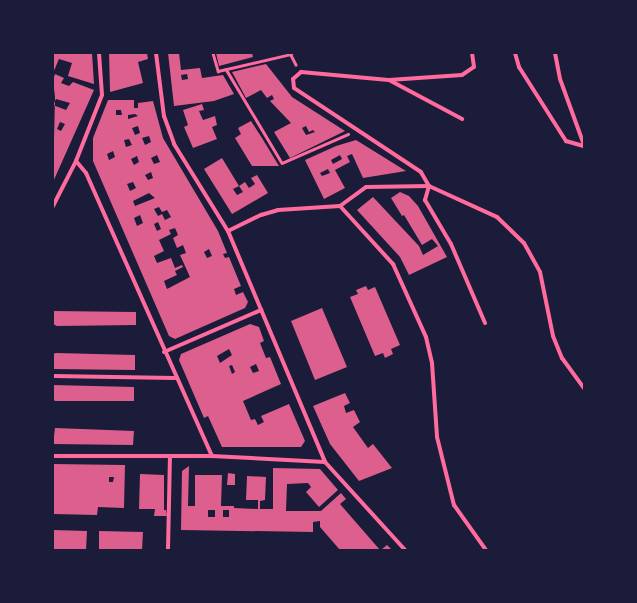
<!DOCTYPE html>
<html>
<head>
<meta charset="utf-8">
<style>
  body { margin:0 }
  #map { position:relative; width:637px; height:603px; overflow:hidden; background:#1b1b3a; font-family:Lora,serif }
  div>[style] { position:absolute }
  .building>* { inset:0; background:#dd5f8e }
  .path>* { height:2.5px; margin:-1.25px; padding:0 1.25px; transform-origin:1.25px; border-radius:1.25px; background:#ff6b9d }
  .minor>* { height:4px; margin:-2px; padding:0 2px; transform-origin:2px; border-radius:2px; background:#ff6b9d }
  span { translate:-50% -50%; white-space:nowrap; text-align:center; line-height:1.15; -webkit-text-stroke:4px #1b1b3a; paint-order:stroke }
  .frame { position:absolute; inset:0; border:54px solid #1b1b3a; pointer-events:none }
</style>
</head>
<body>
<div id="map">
  <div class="building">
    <div style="clip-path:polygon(53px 53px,92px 53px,94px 84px,68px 76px,72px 63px,59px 59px,53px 73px)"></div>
    <div style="clip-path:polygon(109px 53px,147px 53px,148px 59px,138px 62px,143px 83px,110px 92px)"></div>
    <div style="clip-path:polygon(evenodd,168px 53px,179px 53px,181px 70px,200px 68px,202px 78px,223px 75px,234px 94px,214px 101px,174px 106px,168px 53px,187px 74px,188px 79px,182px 80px,181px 75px,187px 74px)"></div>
    <div style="clip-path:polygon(216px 53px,252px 53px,253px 57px,219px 66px)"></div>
    <div style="clip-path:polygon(evenodd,266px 64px,292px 97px,345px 131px,290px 158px,274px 132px,291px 123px,270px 101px,274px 99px,272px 95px,267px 98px,261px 90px,246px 98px,232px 72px,266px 64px,306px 126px,309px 132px,313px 130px,315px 132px,306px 135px,302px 128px,306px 126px)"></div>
    <div style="clip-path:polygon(evenodd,55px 74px,64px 78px,61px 83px,69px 86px,73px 82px,94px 90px,53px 182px,55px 97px,53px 80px,55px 74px,56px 99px,70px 103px,66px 110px,53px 105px,56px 99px,55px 74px,60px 122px,65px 124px,61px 131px,57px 129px,60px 122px)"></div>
    <div style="clip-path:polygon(evenodd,108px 100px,134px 100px,134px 108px,138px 108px,138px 103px,153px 101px,163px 138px,218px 231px,227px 253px,223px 254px,225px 258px,229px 257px,241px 286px,234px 289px,236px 295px,243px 292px,248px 302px,245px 308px,175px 339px,169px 336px,93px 161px,93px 138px,108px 100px,116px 110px,121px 110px,122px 115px,116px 115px,116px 110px,108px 100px,128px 115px,135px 114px,138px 116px,128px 119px,128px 115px,108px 100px,138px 126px,140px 133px,135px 135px,132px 128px,138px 126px,108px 100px,149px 136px,151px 142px,145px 145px,142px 138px,149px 136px,108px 100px,129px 139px,132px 145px,126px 147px,124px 140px,129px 139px,108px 100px,113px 151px,115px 157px,109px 160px,107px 154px,113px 151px,108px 100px,157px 155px,160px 162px,154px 164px,151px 158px,157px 155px,108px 100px,137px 156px,139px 162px,134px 165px,131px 159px,137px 156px,108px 100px,151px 172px,153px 178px,148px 180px,145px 175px,151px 172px,108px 100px,133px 182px,136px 188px,130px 191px,127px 184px,133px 182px,108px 100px,149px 193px,155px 198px,135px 206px,133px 201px,149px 193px,108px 100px,159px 207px,162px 212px,167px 210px,171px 217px,165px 220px,162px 214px,158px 216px,154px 209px,159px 207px,108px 100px,140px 215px,143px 223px,137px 226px,134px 218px,140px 215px,108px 100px,158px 222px,161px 229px,157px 231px,154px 224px,158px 222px,108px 100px,175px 228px,178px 235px,173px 238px,177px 248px,183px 245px,186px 253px,180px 255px,190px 277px,167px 289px,164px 281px,177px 275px,175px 271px,183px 267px,182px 265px,175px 268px,171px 258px,157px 263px,154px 256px,164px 251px,159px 240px,171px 234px,169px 230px,175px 228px,108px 100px,209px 249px,212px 256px,207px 258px,204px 252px,209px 249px)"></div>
    <div style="clip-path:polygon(202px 104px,204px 110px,199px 111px,203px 120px,215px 116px,217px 125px,212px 127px,217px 139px,193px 148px,184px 127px,188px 125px,183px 110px)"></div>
    <div style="clip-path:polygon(251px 121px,262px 138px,279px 166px,252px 166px,235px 138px,241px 134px,238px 128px)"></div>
    <div style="clip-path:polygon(evenodd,356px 140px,406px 171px,363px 178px,352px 154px,347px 156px,350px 162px,335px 170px,345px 188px,324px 199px,305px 160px,336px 146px,356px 140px,340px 155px,342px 159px,333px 164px,331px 160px,340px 155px,356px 140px,328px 169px,330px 173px,322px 176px,320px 173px,328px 169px)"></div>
    <div style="clip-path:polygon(evenodd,222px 158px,239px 186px,245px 182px,249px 188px,255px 184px,251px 178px,257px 175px,268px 193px,232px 214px,204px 169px,222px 158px,239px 186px,243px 192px,237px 195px,233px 189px,239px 186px)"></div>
    <div style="clip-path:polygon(400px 192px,409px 196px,418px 206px,447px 257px,409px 275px,400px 257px,357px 210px,373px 197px,419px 246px,423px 255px,438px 246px,432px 239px,422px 245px,404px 215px,402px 216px,391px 198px)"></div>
    <div style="clip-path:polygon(366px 286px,368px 290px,375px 287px,400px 345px,391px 349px,393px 354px,385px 358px,383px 353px,375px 356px,350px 297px,358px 294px,356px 290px)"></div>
    <div style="clip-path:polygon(322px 308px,347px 367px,315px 380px,291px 321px)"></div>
    <div style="clip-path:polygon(53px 311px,136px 312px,136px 325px,57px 326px,53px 324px)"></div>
    <div style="clip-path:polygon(evenodd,250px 324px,259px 327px,264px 341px,260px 343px,266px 358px,270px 357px,281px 384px,243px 401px,251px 420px,255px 419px,258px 425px,264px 422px,261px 416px,289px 404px,305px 441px,301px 447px,222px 447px,208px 416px,204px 418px,179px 360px,181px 354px,250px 324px,229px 349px,232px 355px,220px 363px,217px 356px,229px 349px,250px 324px,256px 364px,259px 371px,253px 373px,250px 367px,256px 364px,250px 324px,232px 365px,235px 372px,232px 374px,229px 366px,232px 365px)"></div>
    <div style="clip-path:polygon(56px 353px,135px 355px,135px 370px,53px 369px,53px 354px)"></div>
    <div style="clip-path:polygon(53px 385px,134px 387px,134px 401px,55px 401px,53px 399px)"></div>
    <div style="clip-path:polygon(345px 393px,350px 403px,344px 406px,346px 413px,354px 410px,360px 422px,353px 427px,368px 448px,373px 444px,392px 468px,359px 481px,330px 444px,313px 406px)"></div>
    <div style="clip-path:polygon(55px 428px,134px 431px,133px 445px,53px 444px)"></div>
    <div style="clip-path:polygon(evenodd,53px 464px,125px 465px,124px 508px,98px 507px,97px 515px,53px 514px,53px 464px,109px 477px,114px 477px,113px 482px,109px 482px,109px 477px)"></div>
    <div style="clip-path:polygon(evenodd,189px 466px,188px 506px,195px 506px,195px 475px,222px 475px,221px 506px,234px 506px,234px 508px,258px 509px,258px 500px,246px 500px,247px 476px,266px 477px,265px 500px,260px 501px,260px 509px,273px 509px,273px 468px,320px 469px,338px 490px,319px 507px,306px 492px,311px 487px,308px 483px,287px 484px,286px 511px,321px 511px,341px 493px,346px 499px,340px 504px,380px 550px,340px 550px,320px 527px,320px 521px,313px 522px,313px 532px,181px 530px,182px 471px,189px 466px,208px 510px,215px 510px,215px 517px,208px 517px,208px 510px,189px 466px,223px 510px,229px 510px,229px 517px,223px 517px,223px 510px)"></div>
    <div style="clip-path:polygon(228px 473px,235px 474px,235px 485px,227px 485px)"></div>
    <div style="clip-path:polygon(140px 474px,164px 475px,164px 510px,166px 510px,167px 516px,154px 516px,155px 509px,139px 509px)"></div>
    <div style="clip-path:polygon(53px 530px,87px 531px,86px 550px,53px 550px)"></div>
    <div style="clip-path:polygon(99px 531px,143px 532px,142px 550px,99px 550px)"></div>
    <div style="clip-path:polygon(387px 545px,392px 550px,381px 550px)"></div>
  </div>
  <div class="path">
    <div style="left:213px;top:53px;width:19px;rotate:74deg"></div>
    <div style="left:218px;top:71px;width:75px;rotate:-13.1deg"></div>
    <div style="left:290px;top:53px;width:13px;rotate:63deg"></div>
    <div style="left:226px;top:69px;width:109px;rotate:59.2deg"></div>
    <div style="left:282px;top:163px;width:72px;rotate:-23.7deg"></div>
  </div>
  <div class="minor">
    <div style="left:156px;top:53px;width:64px;rotate:82.8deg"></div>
    <div style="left:164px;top:116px;width:30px;rotate:70deg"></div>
    <div style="left:174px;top:144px;width:102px;rotate:58.2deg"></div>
    <div style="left:228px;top:231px;width:251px;rotate:67.2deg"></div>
    <div style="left:325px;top:462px;width:119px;rotate:47.7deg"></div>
    <div style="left:515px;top:53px;width:15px;rotate:74deg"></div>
    <div style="left:519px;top:67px;width:88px;rotate:57.6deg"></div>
    <div style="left:566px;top:141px;width:19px;rotate:16deg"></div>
    <div style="left:555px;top:53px;width:26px;rotate:79deg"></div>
    <div style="left:560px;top:79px;width:70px;rotate:70deg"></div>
    <div style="left:389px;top:80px;width:83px;rotate:28.1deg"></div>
    <div style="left:76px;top:161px;width:16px;rotate:50deg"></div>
    <div style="left:86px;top:173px;width:310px;rotate:66deg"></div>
    <div style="left:429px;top:186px;width:16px;rotate:-120deg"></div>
    <div style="left:421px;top:172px;width:152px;rotate:-146.5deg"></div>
    <div style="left:294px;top:88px;width:9px;rotate:-96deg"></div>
    <div style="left:293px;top:79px;width:11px;rotate:-41deg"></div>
    <div style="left:301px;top:72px;width:88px;rotate:5.2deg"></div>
    <div style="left:389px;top:80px;width:73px;rotate:-3.9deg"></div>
    <div style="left:462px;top:75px;width:14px;rotate:-34deg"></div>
    <div style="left:474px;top:67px;width:14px;rotate:-98deg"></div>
    <div style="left:429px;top:186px;width:15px;rotate:106deg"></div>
    <div style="left:425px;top:200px;width:51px;rotate:59.4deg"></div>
    <div style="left:451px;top:244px;width:86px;rotate:66.7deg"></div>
    <div style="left:53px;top:206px;width:51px;rotate:-62.9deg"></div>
    <div style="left:76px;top:161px;width:71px;rotate:-68.5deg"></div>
    <div style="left:102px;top:95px;width:42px;rotate:-94.1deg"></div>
    <div style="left:340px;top:206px;width:79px;rotate:47.6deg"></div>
    <div style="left:393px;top:264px;width:80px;rotate:65.7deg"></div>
    <div style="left:426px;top:337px;width:27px;rotate:77deg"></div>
    <div style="left:432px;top:363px;width:74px;rotate:86.1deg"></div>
    <div style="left:437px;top:437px;width:70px;rotate:76deg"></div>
    <div style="left:454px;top:505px;width:55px;rotate:54.6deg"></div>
    <div style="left:228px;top:231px;width:37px;rotate:-26deg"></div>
    <div style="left:261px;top:215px;width:18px;rotate:-16deg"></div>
    <div style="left:278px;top:210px;width:62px;rotate:-3.7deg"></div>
    <div style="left:340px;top:206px;width:32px;rotate:-36deg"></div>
    <div style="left:366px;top:187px;width:63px;rotate:-0.9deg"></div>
    <div style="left:429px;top:186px;width:75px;rotate:24.5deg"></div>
    <div style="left:497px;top:217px;width:37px;rotate:44deg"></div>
    <div style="left:524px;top:243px;width:33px;rotate:61deg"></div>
    <div style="left:540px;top:272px;width:65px;rotate:78.5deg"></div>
    <div style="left:553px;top:336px;width:24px;rotate:68deg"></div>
    <div style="left:562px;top:358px;width:37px;rotate:54deg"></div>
    <div style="left:164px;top:352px;width:106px;rotate:-23.4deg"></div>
    <div style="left:53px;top:376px;width:122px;rotate:0.9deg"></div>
    <div style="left:53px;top:456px;width:159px"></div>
    <div style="left:212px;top:456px;width:113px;rotate:3deg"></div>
    <div style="left:168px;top:550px;width:93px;rotate:-88.8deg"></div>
  </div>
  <div class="frame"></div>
</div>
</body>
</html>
